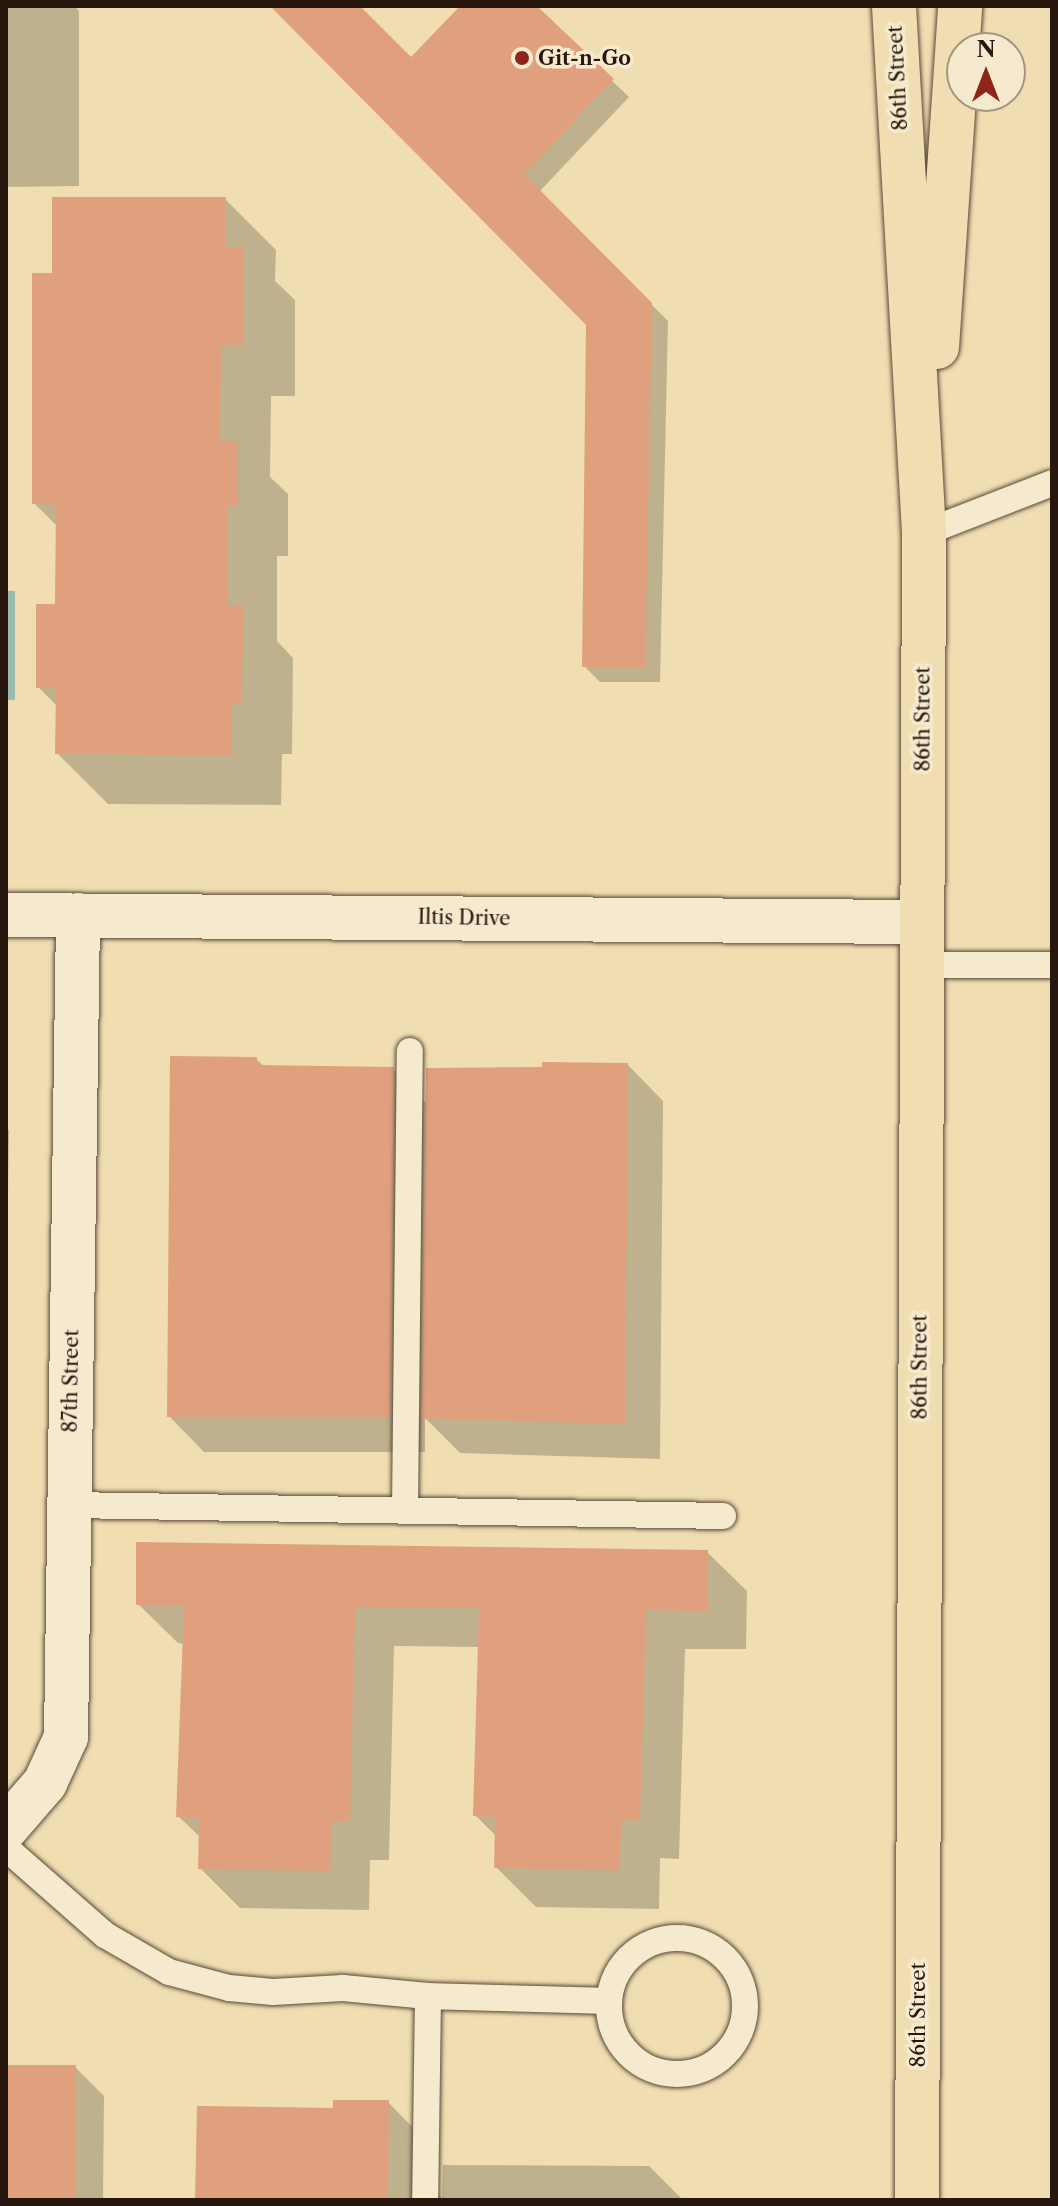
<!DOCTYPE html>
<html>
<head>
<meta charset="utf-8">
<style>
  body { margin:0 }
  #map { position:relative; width:1058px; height:2206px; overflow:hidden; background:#f0deb2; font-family:"Libre Caslon Text",serif }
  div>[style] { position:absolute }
  .water>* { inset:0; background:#9bbbb1 }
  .shadow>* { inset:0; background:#0003 }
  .building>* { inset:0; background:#e09f7d }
  .roads { filter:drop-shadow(0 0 2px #594938) drop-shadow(0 0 2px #594938) }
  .service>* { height:26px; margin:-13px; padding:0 13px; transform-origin:13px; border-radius:13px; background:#f5eacd }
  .service>.ring { margin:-13px; padding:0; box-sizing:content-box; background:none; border:26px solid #f5eacd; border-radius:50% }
  .minor>* { height:44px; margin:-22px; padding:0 22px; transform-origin:22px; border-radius:22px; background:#f5eacd }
  .primary>* { height:44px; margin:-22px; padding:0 22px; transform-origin:22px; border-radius:22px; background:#f0deb2 }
  .dots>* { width:22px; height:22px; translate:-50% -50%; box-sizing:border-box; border:4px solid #f5eacd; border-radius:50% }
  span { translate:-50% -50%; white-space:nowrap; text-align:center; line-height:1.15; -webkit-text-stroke:7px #f5eacd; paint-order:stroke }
  .poi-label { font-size:20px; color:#27170f; font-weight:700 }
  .left { translate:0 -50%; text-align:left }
  .street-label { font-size:20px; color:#27170f }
  .frame { position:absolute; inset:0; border:8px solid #27170f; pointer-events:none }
  .north { position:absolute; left:946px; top:32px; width:80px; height:80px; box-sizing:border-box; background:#f5eacd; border:2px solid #a39681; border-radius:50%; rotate:0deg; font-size:22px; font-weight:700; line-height:32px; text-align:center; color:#27170f }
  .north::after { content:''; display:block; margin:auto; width:28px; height:36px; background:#8f2418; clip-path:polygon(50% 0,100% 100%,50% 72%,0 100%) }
</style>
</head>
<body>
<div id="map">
  <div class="water">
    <div style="clip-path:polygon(6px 591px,15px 591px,15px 700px,6px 700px)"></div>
  </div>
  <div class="shadow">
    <div style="clip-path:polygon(6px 6px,75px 6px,79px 11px,79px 186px,6px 187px)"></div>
    <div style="clip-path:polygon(272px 6px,357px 6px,411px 60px,462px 6px,534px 6px,629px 97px,539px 192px,668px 321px,660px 682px,600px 682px,584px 666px,588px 324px)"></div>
    <div style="clip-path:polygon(225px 199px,276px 250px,275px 281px,295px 300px,295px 396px,271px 396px,270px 477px,288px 494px,288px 556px,277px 556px,277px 641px,293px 658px,292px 754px,282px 754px,281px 805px,108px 804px,57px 753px,58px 707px,38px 687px,57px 606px,58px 527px,34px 503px,54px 275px)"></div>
    <div style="clip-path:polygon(256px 1059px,265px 1067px,393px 1069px,427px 1104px,628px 1065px,663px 1101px,660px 1459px,460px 1453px,425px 1418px,425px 1452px,204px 1452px,169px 1416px)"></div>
    <div style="clip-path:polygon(6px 1127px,9px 1130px,6px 1329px)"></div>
    <div style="clip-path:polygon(707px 1552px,747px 1591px,746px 1649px,685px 1649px,679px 1859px,660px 1858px,659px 1909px,536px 1907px,496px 1867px,497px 1837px,475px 1815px,480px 1647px,394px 1646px,389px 1860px,370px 1860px,369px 1910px,240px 1908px,200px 1868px,201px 1838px,178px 1816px,184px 1644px,178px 1643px,138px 1604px)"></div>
    <div style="clip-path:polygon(6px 2067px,75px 2067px,104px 2096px,103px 2200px,6px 2200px)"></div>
    <div style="clip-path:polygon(388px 2102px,424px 2139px,424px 2180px,442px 2198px,443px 2165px,649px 2166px,683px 2200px,197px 2200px,335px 2110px)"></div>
  </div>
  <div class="building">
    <div style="clip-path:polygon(270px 6px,360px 6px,411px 57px,460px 6px,537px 6px,614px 79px,524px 174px,652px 303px,645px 667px,582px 667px,586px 325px)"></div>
    <div style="clip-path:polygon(52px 197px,226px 197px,225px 247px,244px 247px,244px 346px,221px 346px,220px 441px,238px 441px,238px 506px,227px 506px,227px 605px,243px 605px,242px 704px,232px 704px,231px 755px,55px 754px,56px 688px,36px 688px,36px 604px,55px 604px,56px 504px,32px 504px,32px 273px,52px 273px)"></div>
    <div style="clip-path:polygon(170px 1056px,257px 1057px,257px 1065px,394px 1067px,390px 1417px,167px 1417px)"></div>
    <div style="clip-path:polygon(542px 1062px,628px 1063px,625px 1424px,422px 1418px,426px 1068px,542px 1067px)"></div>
    <div style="clip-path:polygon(136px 1542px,708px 1550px,707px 1611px,646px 1610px,640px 1820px,621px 1819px,620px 1870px,494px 1868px,495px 1817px,473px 1816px,479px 1608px,355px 1607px,350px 1821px,331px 1821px,330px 1871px,198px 1869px,199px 1818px,176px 1817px,184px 1605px,136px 1605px)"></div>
    <div style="clip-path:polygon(6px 2065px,76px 2065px,75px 2200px,6px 2200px)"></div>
    <div style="clip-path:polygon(333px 2100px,389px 2100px,388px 2200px,195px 2200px,197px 2106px,333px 2108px)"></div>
  </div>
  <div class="roads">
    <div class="service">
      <div style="left:924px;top:533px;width:137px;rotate:-21.3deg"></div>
      <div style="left:922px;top:965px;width:130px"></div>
      <div style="left:69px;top:1505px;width:654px;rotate:0.96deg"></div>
      <div style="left:405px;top:1510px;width:459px;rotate:-89.4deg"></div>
      <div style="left:6px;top:1848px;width:132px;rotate:41.3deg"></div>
      <div style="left:105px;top:1935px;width:74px;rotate:30deg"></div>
      <div style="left:169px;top:1972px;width:62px;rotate:14.9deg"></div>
      <div style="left:229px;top:1988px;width:44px;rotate:5.2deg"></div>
      <div style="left:273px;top:1992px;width:70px;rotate:-3.3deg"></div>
      <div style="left:343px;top:1988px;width:85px;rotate:5.4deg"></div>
      <div style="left:428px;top:1996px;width:204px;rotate:90.8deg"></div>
      <div class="ring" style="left:609px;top:1938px;width:110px;height:110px"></div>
      <div style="left:428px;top:1996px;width:179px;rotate:1.6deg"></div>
    </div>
    <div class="minor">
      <div style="left:6px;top:915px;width:916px;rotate:0.44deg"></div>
      <div style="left:6px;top:1828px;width:60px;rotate:-49.1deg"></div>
      <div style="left:45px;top:1783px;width:51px;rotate:-65.5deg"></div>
      <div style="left:66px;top:1737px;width:822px;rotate:-89.16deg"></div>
    </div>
    <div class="primary">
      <div style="left:894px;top:6px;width:528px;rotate:86.74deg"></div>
      <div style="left:924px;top:533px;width:1667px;rotate:90.24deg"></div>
      <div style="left:937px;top:347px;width:342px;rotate:-86.1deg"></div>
    </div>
  </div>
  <div class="dots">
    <div style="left:522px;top:58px;background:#8f2418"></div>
  </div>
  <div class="poi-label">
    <span class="left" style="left:538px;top:58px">Git-n-Go</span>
  </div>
  <div class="street-label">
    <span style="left:898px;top:78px;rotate:-93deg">86th Street</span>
    <span style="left:923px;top:719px;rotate:-90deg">86th Street</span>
    <span style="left:464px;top:918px;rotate:1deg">Iltis Drive</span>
    <span style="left:920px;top:1367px;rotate:-90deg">86th Street</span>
    <span style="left:71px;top:1381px;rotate:-89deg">87th Street</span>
    <span style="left:918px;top:2015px;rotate:-90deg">86th Street</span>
  </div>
  <div class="frame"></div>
  <div class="north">N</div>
</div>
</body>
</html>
